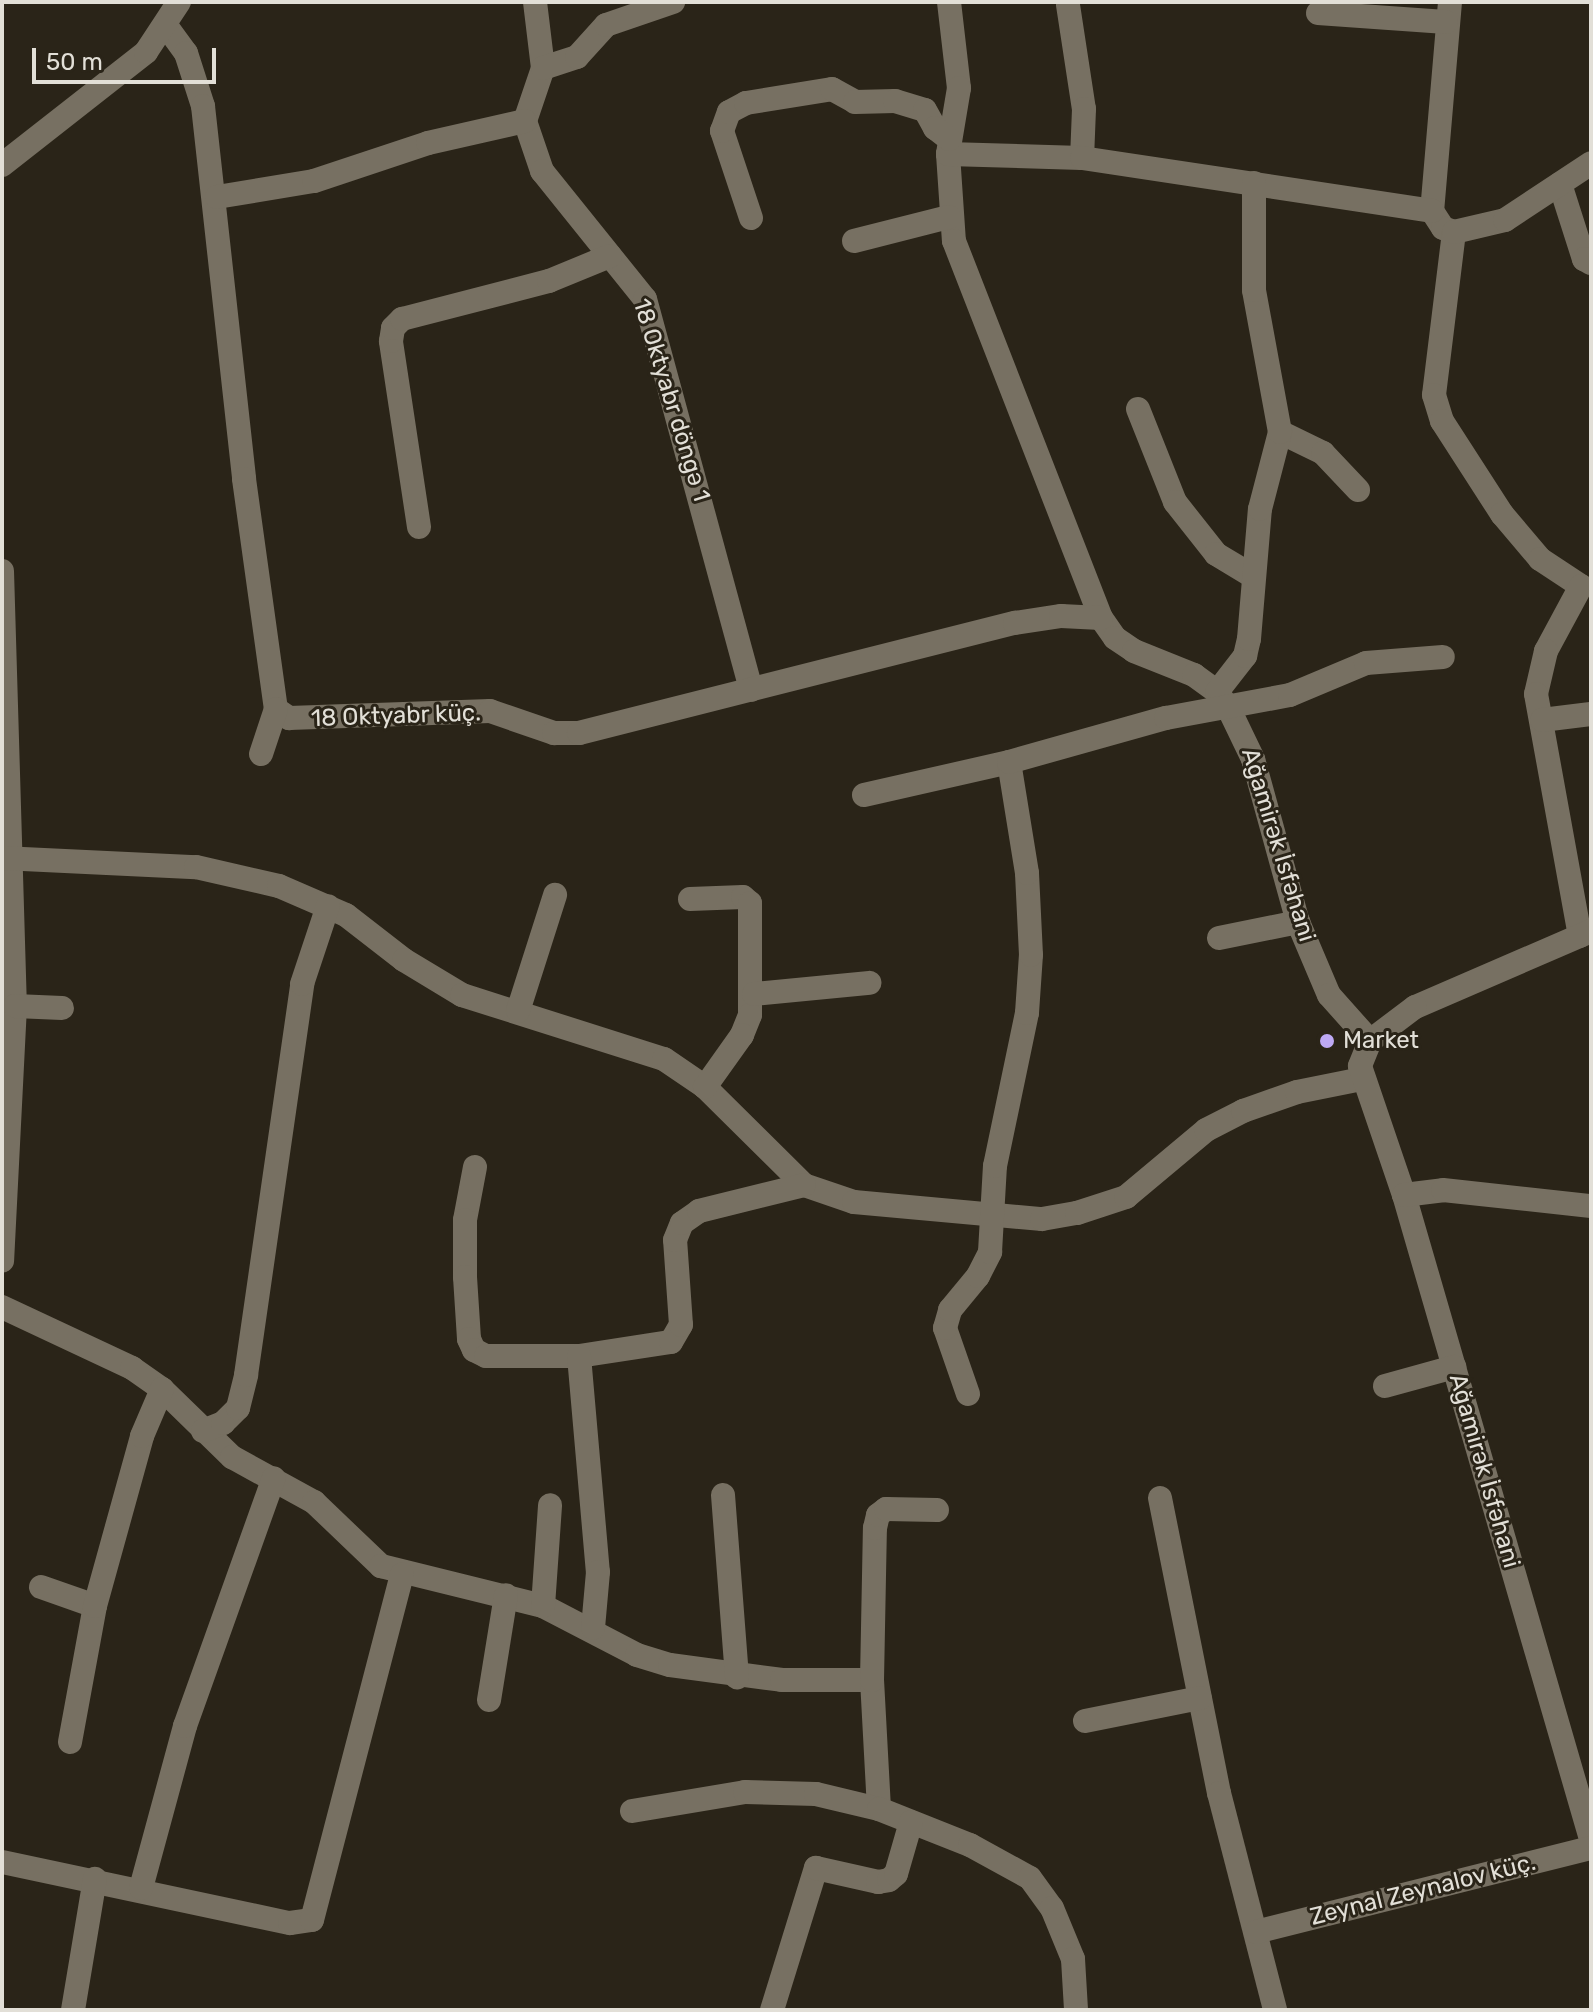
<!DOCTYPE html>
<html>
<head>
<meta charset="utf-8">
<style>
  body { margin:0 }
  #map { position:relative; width:1593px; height:2012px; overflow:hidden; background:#2a2418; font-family:Rubik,sans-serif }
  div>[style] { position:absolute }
  .street>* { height:24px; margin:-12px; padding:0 12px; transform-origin:12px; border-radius:12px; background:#777062 }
  .dots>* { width:22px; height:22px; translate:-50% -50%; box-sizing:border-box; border:4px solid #2a2418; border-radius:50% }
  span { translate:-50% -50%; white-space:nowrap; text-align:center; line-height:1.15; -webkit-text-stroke:6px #2a2418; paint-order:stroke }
  .street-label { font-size:24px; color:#e2dfd7 }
  .poi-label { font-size:24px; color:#e2dfd7 }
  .left { translate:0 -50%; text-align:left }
  .frame { position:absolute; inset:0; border:4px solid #e2dfd7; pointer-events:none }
  .scale { position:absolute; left:32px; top:48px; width:184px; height:36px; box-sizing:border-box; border:4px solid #e2dfd7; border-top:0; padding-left:10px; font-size:24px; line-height:28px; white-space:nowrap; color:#e2dfd7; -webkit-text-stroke:6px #2a2418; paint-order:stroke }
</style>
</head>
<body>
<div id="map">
  <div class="street">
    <div style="left:535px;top:2px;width:66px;rotate:83.1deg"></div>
    <div style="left:543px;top:68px;width:56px;rotate:108.8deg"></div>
    <div style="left:525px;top:121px;width:53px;rotate:71.2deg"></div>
    <div style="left:542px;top:171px;width:164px;rotate:51.2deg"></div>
    <div style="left:645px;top:299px;width:405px;rotate:74.8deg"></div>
    <div style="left:949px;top:2px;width:87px;rotate:83.4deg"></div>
    <div style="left:959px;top:88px;width:67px;rotate:99.5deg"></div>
    <div style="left:948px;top:154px;width:87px;rotate:86.1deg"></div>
    <div style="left:954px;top:241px;width:405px;rotate:68.7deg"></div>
    <div style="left:1101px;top:618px;width:24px;rotate:55deg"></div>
    <div style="left:1115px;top:638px;width:23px;rotate:34deg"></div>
    <div style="left:1134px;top:651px;width:65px;rotate:21.8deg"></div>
    <div style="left:1194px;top:675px;width:29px;rotate:36deg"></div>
    <div style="left:1217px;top:692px;width:19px;rotate:54deg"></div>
    <div style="left:1228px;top:707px;width:58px;rotate:64.3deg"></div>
    <div style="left:1253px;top:759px;width:169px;rotate:74.6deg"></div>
    <div style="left:1298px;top:922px;width:79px;rotate:67deg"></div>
    <div style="left:1329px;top:995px;width:62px;rotate:48.3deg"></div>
    <div style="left:1450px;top:2px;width:210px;rotate:94.9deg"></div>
    <div style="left:1432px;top:211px;width:20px;rotate:57deg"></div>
    <div style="left:1443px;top:228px;width:12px;rotate:20deg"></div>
    <div style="left:1454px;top:232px;width:164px;rotate:97deg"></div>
    <div style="left:1434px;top:395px;width:27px;rotate:73deg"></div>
    <div style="left:1442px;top:421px;width:111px;rotate:57.2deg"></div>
    <div style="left:1502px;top:514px;width:59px;rotate:49.8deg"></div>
    <div style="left:1540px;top:559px;width:49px;rotate:33.4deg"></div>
    <div style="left:1581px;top:586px;width:74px;rotate:118.3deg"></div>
    <div style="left:1546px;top:651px;width:44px;rotate:103.1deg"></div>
    <div style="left:1536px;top:694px;width:246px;rotate:79.7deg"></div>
    <div style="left:1068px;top:5px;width:105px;rotate:81.3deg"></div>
    <div style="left:1084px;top:109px;width:49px;rotate:92.3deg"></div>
    <div style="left:1318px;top:13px;width:128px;rotate:4deg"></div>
    <div style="left:167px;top:27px;width:32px;rotate:54deg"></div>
    <div style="left:186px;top:53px;width:56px;rotate:72.2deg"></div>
    <div style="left:203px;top:106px;width:375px;rotate:83.7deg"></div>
    <div style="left:244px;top:479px;width:232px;rotate:82.1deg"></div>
    <div style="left:276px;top:709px;width:16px;rotate:35deg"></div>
    <div style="left:289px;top:718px;width:201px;rotate:-2deg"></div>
    <div style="left:490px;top:711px;width:68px;rotate:19deg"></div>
    <div style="left:554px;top:733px;width:25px"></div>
    <div style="left:579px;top:733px;width:450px;rotate:-14.2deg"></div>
    <div style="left:1015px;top:623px;width:47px;rotate:-8.7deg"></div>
    <div style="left:1061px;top:616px;width:40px;rotate:2.9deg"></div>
    <div style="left:543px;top:68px;width:36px;rotate:-18deg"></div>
    <div style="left:577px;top:57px;width:43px;rotate:-47.8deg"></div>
    <div style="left:606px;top:25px;width:71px;rotate:-18.9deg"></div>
    <div style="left:948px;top:154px;width:134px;rotate:1.7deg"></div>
    <div style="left:1082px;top:158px;width:354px;rotate:8.6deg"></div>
    <div style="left:2px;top:165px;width:183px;rotate:-38.1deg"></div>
    <div style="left:146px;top:52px;width:60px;rotate:-56.6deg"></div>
    <div style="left:1560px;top:184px;width:79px;rotate:72.3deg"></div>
    <div style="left:1584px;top:259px;width:8px;rotate:30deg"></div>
    <div style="left:217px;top:197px;width:98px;rotate:-9.4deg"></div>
    <div style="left:314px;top:181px;width:120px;rotate:-18.4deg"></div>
    <div style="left:428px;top:143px;width:99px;rotate:-12.8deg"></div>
    <div style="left:751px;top:218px;width:92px;rotate:-108.4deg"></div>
    <div style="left:722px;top:131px;width:20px;rotate:-70deg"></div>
    <div style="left:729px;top:112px;width:19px;rotate:-28deg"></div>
    <div style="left:746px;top:103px;width:87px;rotate:-9.2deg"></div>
    <div style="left:832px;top:89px;width:26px;rotate:29deg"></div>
    <div style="left:855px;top:102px;width:40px;rotate:-1.4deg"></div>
    <div style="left:895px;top:101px;width:31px;rotate:17deg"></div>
    <div style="left:925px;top:110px;width:21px;rotate:61deg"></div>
    <div style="left:935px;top:128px;width:18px;rotate:38deg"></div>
    <div style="left:1454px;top:232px;width:52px;rotate:-13.2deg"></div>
    <div style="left:1505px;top:220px;width:103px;rotate:-33.5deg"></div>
    <div style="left:854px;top:241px;width:98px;rotate:-14.2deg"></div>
    <div style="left:1138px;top:409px;width:100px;rotate:68.3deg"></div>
    <div style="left:1175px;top:502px;width:66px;rotate:51.7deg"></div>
    <div style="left:1216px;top:554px;width:41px;rotate:31deg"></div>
    <div style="left:1280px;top:432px;width:48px;rotate:26deg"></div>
    <div style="left:1323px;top:453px;width:51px;rotate:46.6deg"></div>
    <div style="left:419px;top:527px;width:188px;rotate:-98.6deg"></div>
    <div style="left:391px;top:341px;width:13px;rotate:-81deg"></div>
    <div style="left:393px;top:328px;width:13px;rotate:-45deg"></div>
    <div style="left:402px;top:319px;width:152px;rotate:-14.5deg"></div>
    <div style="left:549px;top:281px;width:66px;rotate:-22.3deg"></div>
    <div style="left:2px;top:571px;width:435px;rotate:88.3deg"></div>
    <div style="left:15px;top:1006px;width:255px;rotate:92.9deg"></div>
    <div style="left:1217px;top:692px;width:46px;rotate:-52.1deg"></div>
    <div style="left:1245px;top:656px;width:17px;rotate:-77deg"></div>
    <div style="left:1249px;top:639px;width:130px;rotate:-85.2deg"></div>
    <div style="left:1260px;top:509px;width:80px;rotate:-75.4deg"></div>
    <div style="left:1280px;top:432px;width:144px;rotate:-100.4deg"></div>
    <div style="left:1254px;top:290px;width:107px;rotate:-90deg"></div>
    <div style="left:1542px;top:720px;width:49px;rotate:-7deg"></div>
    <div style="left:261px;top:754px;width:47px;rotate:-71.6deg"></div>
    <div style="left:864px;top:795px;width:149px;rotate:-12.8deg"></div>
    <div style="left:2px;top:858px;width:194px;rotate:2.7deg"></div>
    <div style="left:196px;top:867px;width:85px;rotate:12.9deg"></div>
    <div style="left:279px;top:886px;width:73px;rotate:23.4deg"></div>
    <div style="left:346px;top:915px;width:73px;rotate:37.8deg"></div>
    <div style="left:404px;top:960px;width:68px;rotate:31.1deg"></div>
    <div style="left:462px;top:995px;width:212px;rotate:17.6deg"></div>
    <div style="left:664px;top:1059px;width:50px;rotate:34.3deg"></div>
    <div style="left:705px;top:1087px;width:139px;rotate:44.7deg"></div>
    <div style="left:804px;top:1185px;width:53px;rotate:18.8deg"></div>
    <div style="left:854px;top:1202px;width:189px;rotate:5.2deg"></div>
    <div style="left:1042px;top:1219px;width:36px;rotate:-10deg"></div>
    <div style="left:1077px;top:1213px;width:52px;rotate:-18.1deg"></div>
    <div style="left:1126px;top:1197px;width:104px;rotate:-39.9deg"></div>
    <div style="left:1206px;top:1130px;width:42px;rotate:-27.2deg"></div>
    <div style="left:1243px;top:1111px;width:57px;rotate:-19.4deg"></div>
    <div style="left:1297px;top:1092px;width:66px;rotate:-11.3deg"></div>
    <div style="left:690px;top:899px;width:53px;rotate:-2.2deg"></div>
    <div style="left:743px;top:897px;width:9px;rotate:41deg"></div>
    <div style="left:750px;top:903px;width:112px;rotate:90deg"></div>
    <div style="left:750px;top:1015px;width:22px;rotate:112deg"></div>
    <div style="left:742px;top:1035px;width:64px;rotate:125.4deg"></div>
    <div style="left:1591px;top:931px;width:192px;rotate:156.6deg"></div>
    <div style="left:1415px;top:1007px;width:56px;rotate:142.9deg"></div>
    <div style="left:1370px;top:1041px;width:27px;rotate:112deg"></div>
    <div style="left:1360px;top:1066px;width:136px;rotate:71.2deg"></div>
    <div style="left:1404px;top:1195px;width:671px;rotate:73.81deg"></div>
    <div style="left:1219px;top:938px;width:81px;rotate:-11.4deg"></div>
    <div style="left:754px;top:994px;width:116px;rotate:-5.5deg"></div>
    <div style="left:15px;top:1006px;width:47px;rotate:2.4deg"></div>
    <div style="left:518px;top:1011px;width:122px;rotate:-72.3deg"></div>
    <div style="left:475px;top:1167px;width:54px;rotate:100.7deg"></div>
    <div style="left:465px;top:1220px;width:57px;rotate:90deg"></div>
    <div style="left:465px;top:1277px;width:62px;rotate:86.3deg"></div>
    <div style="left:469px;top:1339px;width:12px;rotate:66deg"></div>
    <div style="left:474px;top:1350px;width:13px;rotate:27deg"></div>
    <div style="left:486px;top:1356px;width:93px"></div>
    <div style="left:579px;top:1356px;width:93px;rotate:-8.7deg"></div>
    <div style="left:671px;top:1342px;width:20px;rotate:-60deg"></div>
    <div style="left:681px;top:1325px;width:85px;rotate:-94deg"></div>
    <div style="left:675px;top:1240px;width:18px;rotate:-68deg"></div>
    <div style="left:682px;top:1223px;width:21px;rotate:-35deg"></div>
    <div style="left:699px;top:1211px;width:108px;rotate:-13.9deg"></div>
    <div style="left:1404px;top:1195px;width:39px;rotate:-7deg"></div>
    <div style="left:1443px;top:1190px;width:149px;rotate:6.2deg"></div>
    <div style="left:2px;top:1307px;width:144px;rotate:25.1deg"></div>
    <div style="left:132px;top:1368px;width:37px;rotate:35deg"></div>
    <div style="left:162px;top:1389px;width:98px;rotate:44.2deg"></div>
    <div style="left:232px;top:1457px;width:94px;rotate:28.8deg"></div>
    <div style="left:314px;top:1502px;width:93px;rotate:43.7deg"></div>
    <div style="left:381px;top:1566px;width:167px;rotate:13.9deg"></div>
    <div style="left:543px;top:1606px;width:106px;rotate:27.5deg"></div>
    <div style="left:637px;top:1655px;width:34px;rotate:17deg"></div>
    <div style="left:670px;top:1665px;width:113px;rotate:7.6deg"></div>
    <div style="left:782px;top:1680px;width:90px"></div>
    <div style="left:579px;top:1356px;width:217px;rotate:85deg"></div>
    <div style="left:598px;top:1572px;width:56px;rotate:95.1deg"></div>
    <div style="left:1385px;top:1386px;width:72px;rotate:-15.4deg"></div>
    <div style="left:968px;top:1394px;width:70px;rotate:-109.2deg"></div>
    <div style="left:945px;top:1328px;width:19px;rotate:-74deg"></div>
    <div style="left:950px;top:1310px;width:44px;rotate:-50.5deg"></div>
    <div style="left:978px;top:1276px;width:27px;rotate:-63deg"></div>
    <div style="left:990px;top:1252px;width:86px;rotate:-86.7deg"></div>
    <div style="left:995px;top:1166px;width:156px;rotate:-78.2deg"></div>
    <div style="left:1027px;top:1013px;width:58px;rotate:-86.1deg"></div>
    <div style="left:1031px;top:955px;width:82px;rotate:-92.8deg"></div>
    <div style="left:1027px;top:873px;width:112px;rotate:-99.2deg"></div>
    <div style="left:1009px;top:762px;width:163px;rotate:-15.7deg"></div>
    <div style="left:1166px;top:718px;width:126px;rotate:-10.5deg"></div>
    <div style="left:1290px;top:695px;width:82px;rotate:-22.8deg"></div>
    <div style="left:1366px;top:663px;width:77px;rotate:-4.5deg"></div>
    <div style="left:203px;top:1431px;width:22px;rotate:-22deg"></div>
    <div style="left:223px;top:1423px;width:21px;rotate:-45deg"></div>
    <div style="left:238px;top:1408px;width:34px;rotate:-76deg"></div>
    <div style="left:246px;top:1375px;width:395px;rotate:-81.8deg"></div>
    <div style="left:302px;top:984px;width:82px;rotate:-71.6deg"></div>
    <div style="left:723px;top:1495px;width:183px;rotate:85.6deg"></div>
    <div style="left:1160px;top:1498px;width:301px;rotate:78.7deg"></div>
    <div style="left:1219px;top:1793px;width:224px;rotate:75.5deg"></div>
    <div style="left:41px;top:1587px;width:57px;rotate:19.4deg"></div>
    <div style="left:543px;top:1606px;width:101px;rotate:-86deg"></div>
    <div style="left:489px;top:1700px;width:106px;rotate:-80.8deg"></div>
    <div style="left:1085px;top:1721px;width:117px;rotate:-11.3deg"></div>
    <div style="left:70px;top:1742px;width:138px;rotate:-79.6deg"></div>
    <div style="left:95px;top:1606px;width:176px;rotate:-74.5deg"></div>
    <div style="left:142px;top:1436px;width:51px;rotate:-66.9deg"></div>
    <div style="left:879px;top:1809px;width:129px;rotate:-93.1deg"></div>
    <div style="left:872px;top:1680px;width:152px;rotate:-88.9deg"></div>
    <div style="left:875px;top:1528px;width:13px;rotate:-77deg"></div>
    <div style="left:878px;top:1515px;width:10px;rotate:-37deg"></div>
    <div style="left:886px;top:1509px;width:51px;rotate:1.1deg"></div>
    <div style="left:632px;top:1811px;width:115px;rotate:-9.5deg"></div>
    <div style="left:745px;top:1792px;width:71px;rotate:1.6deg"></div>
    <div style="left:816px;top:1794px;width:65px;rotate:13.4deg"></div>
    <div style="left:879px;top:1809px;width:98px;rotate:21.6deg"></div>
    <div style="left:970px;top:1845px;width:68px;rotate:28.8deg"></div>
    <div style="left:1030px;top:1878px;width:37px;rotate:54deg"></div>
    <div style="left:1052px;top:1908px;width:55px;rotate:67.6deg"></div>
    <div style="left:1073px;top:1959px;width:51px;rotate:86.6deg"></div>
    <div style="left:2px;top:1862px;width:294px;rotate:12deg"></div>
    <div style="left:290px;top:1923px;width:22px;rotate:-8deg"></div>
    <div style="left:312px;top:1920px;width:357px;rotate:-75.4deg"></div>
    <div style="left:141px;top:1888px;width:168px;rotate:-74.8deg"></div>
    <div style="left:185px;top:1726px;width:263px;rotate:-70.3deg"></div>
    <div style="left:1256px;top:1932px;width:345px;rotate:-14.1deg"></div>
    <div style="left:73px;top:2010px;width:133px;rotate:-80.5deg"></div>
    <div style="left:772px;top:2010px;width:149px;rotate:-72.8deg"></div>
    <div style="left:816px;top:1868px;width:64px;rotate:12.7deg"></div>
    <div style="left:878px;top:1882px;width:11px;rotate:-10deg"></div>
    <div style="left:889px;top:1880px;width:9px;rotate:-41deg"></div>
    <div style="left:896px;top:1874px;width:54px;rotate:-73.9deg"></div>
  </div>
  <div class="dots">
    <div style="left:1327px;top:1041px;background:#bea9f4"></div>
  </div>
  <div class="street-label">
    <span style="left:671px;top:400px;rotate:73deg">18 Oktyabr döngə 1</span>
    <span style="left:396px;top:716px;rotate:-2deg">18 Oktyabr küç.</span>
    <span style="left:1278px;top:845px;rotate:73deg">Ağamirək İsfəhani</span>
    <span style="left:1484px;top:1471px;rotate:74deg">Ağamirək İsfəhani</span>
    <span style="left:1423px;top:1890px;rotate:-14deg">Zeynal Zeynalov küç.</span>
  </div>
  <div class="poi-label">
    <span class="left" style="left:1343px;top:1041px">Market</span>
  </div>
  <div class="frame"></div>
  <div class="scale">50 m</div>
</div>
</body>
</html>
